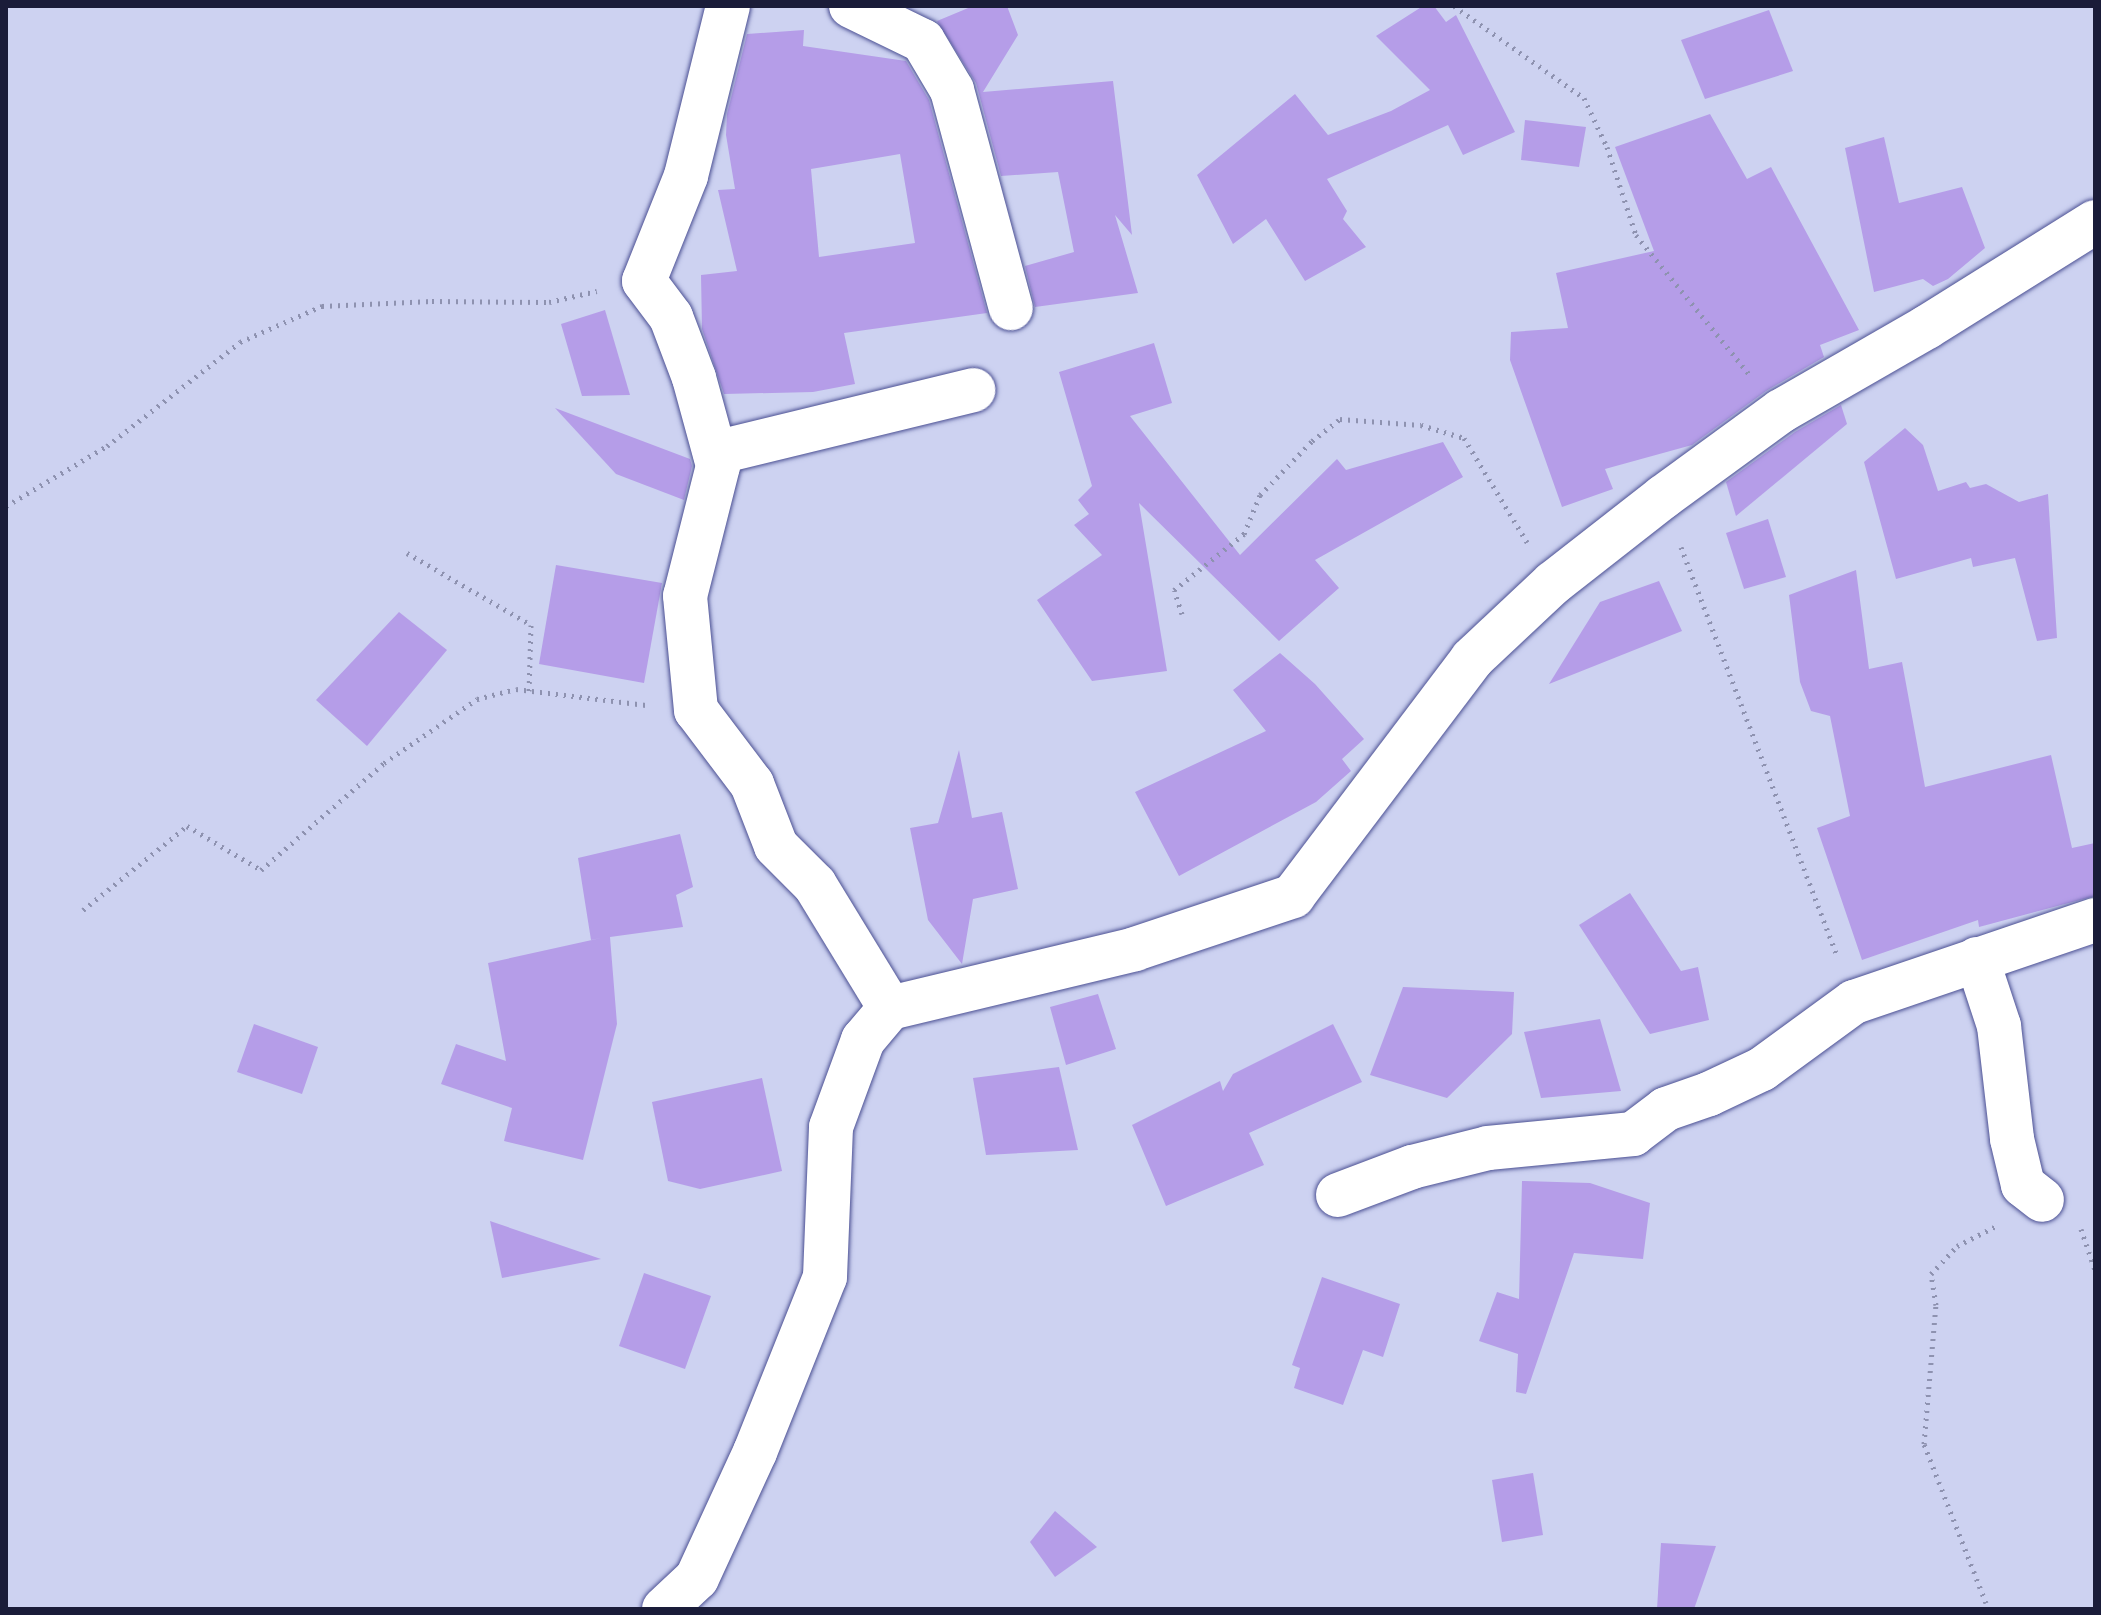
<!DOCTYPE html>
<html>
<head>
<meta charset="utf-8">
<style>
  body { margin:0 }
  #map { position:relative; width:2101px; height:1615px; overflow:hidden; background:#cdd2f1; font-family:"Fira Sans",sans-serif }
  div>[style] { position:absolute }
  .building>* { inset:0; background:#b59de8 }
  .path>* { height:5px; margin-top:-2.5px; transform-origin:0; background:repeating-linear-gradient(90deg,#8e92b0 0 2px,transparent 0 8px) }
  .roads { filter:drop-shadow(0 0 2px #4b5093) drop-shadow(0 0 2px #4b5093) }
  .street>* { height:44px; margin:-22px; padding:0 22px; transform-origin:22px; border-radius:22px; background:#fff }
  span { translate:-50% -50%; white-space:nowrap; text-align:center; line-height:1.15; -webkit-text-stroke:7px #dadfff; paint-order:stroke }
  .frame { position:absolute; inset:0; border:8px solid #1a1c39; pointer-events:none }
</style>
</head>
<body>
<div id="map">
  <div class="building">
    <div style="clip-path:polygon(973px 6px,1007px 6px,1018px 35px,983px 92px,1113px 81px,1132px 235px,1115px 215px,1138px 293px,1035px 307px,1025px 266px,1074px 252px,1058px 172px,1001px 176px,976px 83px,937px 21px)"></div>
    <div style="clip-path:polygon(1423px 6px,1434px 6px,1446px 22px,1456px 15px,1515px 132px,1463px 155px,1448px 125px,1327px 179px,1347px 211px,1343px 219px,1366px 247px,1305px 281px,1266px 219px,1233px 244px,1197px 175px,1295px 94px,1328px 135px,1391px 111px,1430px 90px,1376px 36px)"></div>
    <div style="clip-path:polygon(1769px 10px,1793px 71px,1705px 99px,1681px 40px)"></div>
    <div style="clip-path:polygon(evenodd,804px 30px,803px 46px,906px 61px,929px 100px,987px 313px,844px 333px,855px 384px,813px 392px,724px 394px,702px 329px,701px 275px,737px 271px,718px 190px,735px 189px,726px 135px,727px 114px,747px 34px,804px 30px,900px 154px,915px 243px,819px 257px,811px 169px,900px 154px)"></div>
    <div style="clip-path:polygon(1710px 114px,1747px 179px,1771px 167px,1859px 330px,1820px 345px,1824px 357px,1766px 391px,1692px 445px,1605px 469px,1613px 489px,1562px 507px,1510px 360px,1511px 332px,1568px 328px,1556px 273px,1654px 251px,1615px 147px)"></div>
    <div style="clip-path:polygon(1525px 120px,1586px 127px,1579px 167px,1521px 160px)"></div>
    <div style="clip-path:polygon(1884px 137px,1899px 203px,1962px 187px,1985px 248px,1948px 279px,1933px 286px,1923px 279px,1874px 292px,1845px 148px)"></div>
    <div style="clip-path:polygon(605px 310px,630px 395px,582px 396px,561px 324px)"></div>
    <div style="clip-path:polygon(1154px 343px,1172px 403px,1130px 416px,1240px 555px,1337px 459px,1346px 470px,1443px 442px,1463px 477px,1315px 560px,1339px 588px,1279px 641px,1139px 503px,1167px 671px,1092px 681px,1037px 600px,1102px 555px,1074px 525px,1089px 514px,1078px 500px,1092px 486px,1059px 372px)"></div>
    <div style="clip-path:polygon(1841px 405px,1847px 424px,1736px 516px,1726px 482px,1795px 432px)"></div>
    <div style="clip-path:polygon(555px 408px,690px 459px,692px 466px,684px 500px,616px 474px)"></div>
    <div style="clip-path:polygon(1905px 428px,1923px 445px,1938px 491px,1966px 482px,1970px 488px,1986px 484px,2019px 502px,2048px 494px,2057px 638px,2037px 641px,2015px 558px,1973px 567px,1971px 558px,1896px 579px,1864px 462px)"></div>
    <div style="clip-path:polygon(1768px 519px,1786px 577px,1744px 589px,1726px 533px)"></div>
    <div style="clip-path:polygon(556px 565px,662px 583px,644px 683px,539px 664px)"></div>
    <div style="clip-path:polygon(1856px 570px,1869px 669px,1902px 662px,1925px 787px,2051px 755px,2072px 848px,2095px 843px,2095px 896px,1979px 927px,1978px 920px,1862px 960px,1817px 828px,1850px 816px,1830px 716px,1811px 711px,1800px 682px,1789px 595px)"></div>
    <div style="clip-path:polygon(1659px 581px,1682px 631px,1549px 684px,1600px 602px)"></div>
    <div style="clip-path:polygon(399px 612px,447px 650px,367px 746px,316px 700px)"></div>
    <div style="clip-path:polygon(1280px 653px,1315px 684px,1364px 739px,1342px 759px,1351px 771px,1316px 802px,1179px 876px,1135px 792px,1266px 731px,1233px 690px)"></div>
    <div style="clip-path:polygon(959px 750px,972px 818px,1002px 812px,1018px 889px,973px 899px,962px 964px,928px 920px,910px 828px,938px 823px)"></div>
    <div style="clip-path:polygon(680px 834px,693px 887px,676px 895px,683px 927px,610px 937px,617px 1024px,583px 1160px,504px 1141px,512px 1108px,441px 1084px,456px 1044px,506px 1061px,488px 963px,601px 938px,591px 940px,578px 858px)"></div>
    <div style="clip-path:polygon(1630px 893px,1681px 971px,1698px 967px,1709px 1020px,1650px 1034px,1579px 925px)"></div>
    <div style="clip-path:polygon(1403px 987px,1514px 992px,1512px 1034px,1447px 1098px,1370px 1075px)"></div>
    <div style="clip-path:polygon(1098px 994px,1116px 1049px,1066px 1065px,1050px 1007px)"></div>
    <div style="clip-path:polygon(1600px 1019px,1621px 1091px,1541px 1098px,1524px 1032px)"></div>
    <div style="clip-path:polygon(254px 1024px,318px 1047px,302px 1094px,237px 1072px)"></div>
    <div style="clip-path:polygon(1333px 1024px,1362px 1082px,1249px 1133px,1264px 1165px,1166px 1206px,1132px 1125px,1220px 1081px,1223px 1091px,1233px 1074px)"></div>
    <div style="clip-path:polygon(1059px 1067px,1078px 1150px,986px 1155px,973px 1078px)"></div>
    <div style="clip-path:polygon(762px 1078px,782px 1171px,700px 1189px,668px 1181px,652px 1102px)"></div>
    <div style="clip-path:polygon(1522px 1181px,1590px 1183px,1650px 1203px,1643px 1259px,1574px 1253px,1526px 1394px,1516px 1392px,1518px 1354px,1479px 1341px,1497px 1292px,1519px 1299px)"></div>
    <div style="clip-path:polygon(490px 1221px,601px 1259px,502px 1278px)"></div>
    <div style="clip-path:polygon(644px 1273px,711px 1296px,685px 1369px,619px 1346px)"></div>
    <div style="clip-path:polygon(1322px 1277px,1400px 1304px,1383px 1357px,1363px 1350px,1343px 1405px,1294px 1388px,1300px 1368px,1292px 1365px)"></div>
    <div style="clip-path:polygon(1533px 1473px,1543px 1535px,1502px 1542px,1492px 1480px)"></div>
    <div style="clip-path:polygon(1055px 1511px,1097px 1547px,1055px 1577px,1030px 1542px)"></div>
    <div style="clip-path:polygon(1661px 1543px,1716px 1546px,1694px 1609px,1657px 1609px)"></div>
  </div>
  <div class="path">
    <div style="left:1454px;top:6px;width:159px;rotate:35.3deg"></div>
    <div style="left:1584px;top:98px;width:54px;rotate:64.9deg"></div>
    <div style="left:1607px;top:147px;width:93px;rotate:71.8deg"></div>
    <div style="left:1636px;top:235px;width:179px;rotate:50.9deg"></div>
    <div style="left:6px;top:506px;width:117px;rotate:-30.7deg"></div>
    <div style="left:107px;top:446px;width:169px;rotate:-38deg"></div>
    <div style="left:240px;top:342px;width:90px;rotate:-23.7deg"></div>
    <div style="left:322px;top:306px;width:110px;rotate:-2.6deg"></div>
    <div style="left:432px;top:301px;width:117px;rotate:0.5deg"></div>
    <div style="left:549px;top:302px;width:49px;rotate:-12.9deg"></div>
    <div style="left:1681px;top:547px;width:438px;rotate:69.1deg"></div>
    <div style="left:407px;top:553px;width:143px;rotate:30.1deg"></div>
    <div style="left:531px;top:625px;width:66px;rotate:91.7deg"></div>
    <div style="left:1182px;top:614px;width:25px;rotate:-108deg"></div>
    <div style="left:1174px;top:590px;width:90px;rotate:-38.7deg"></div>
    <div style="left:1244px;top:534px;width:42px;rotate:-67.7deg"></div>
    <div style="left:1260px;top:495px;width:75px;rotate:-46.1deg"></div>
    <div style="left:1312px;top:441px;width:36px;rotate:-38deg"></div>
    <div style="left:1340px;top:419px;width:81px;rotate:4.2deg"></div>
    <div style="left:1421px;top:425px;width:45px;rotate:16.8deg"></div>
    <div style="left:1464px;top:438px;width:122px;rotate:58.8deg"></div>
    <div style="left:83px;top:910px;width:134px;rotate:-38.9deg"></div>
    <div style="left:187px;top:826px;width:86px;rotate:30.7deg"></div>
    <div style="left:261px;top:870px;width:163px;rotate:-41deg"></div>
    <div style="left:384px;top:763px;width:113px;rotate:-34.5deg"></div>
    <div style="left:477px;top:699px;width:40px;rotate:-14.4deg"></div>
    <div style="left:516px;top:689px;width:131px;rotate:7deg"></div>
    <div style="left:2081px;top:1229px;width:43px;rotate:71.1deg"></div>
    <div style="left:1984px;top:1609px;width:6px;rotate:-72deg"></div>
    <div style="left:1986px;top:1603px;width:171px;rotate:-111.3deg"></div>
    <div style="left:1924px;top:1444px;width:140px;rotate:-85.1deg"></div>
    <div style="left:1936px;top:1305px;width:31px;rotate:-99deg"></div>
    <div style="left:1931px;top:1274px;width:38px;rotate:-47deg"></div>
    <div style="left:1957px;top:1246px;width:44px;rotate:-27.1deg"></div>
  </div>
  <div class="roads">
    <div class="street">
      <div style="left:728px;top:6px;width:175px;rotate:103.9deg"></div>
      <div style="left:686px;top:176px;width:113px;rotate:111.8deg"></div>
      <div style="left:644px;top:281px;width:45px;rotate:53.1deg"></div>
      <div style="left:671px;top:317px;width:65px;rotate:69.3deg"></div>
      <div style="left:694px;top:378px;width:91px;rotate:74.7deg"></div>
      <div style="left:718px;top:466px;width:134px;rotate:104.2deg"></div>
      <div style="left:685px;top:596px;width:115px;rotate:84.5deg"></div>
      <div style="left:696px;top:710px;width:93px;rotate:52.9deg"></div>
      <div style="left:752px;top:784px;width:66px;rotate:68.8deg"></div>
      <div style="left:776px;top:846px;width:55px;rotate:45deg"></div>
      <div style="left:815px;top:885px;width:144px;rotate:58.6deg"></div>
      <div style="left:851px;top:6px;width:80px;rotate:25.9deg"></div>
      <div style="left:923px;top:41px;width:57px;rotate:59.4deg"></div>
      <div style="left:952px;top:90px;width:226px;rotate:74.9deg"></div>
      <div style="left:715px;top:453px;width:266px;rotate:-13.7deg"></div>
      <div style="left:1977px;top:959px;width:71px;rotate:71.8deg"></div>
      <div style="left:1999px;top:1026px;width:114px;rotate:83.4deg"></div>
      <div style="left:2012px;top:1139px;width:47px;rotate:76.6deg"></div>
      <div style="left:2023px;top:1185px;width:24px;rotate:38deg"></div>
      <div style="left:1338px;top:1195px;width:79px;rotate:-20.7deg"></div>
      <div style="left:1412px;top:1167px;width:78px;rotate:-14deg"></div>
      <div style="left:1488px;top:1148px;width:146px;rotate:-5.5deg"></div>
      <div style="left:1633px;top:1134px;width:41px;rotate:-37.1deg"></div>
      <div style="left:1666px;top:1109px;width:46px;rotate:-19.2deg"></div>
      <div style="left:1709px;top:1094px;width:59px;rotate:-25.3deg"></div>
      <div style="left:1762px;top:1069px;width:114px;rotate:-36.1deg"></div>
      <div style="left:1854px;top:1002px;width:255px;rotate:-18.8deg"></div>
      <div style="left:664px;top:1609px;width:45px;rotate:-43.2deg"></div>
      <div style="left:697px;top:1578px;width:139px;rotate:-65.3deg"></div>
      <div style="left:755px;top:1452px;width:188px;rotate:-68.2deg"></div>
      <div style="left:825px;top:1277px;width:150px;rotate:-87.7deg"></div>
      <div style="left:831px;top:1127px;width:93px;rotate:-69.8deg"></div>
      <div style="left:863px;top:1040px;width:42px;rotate:-49.8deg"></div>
      <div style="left:890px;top:1008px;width:252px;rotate:-13.5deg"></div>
      <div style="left:1135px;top:949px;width:167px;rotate:-18.5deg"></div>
      <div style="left:1293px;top:896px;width:297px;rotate:-52.9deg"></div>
      <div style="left:1472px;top:659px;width:111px;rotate:-43.2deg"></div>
      <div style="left:1553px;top:583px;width:140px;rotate:-38deg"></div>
      <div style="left:1663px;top:497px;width:146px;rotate:-36.1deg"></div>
      <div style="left:1781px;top:411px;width:168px;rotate:-29.9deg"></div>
      <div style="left:1927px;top:327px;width:198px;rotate:-32deg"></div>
    </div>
  </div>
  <div class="frame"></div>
</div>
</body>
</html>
